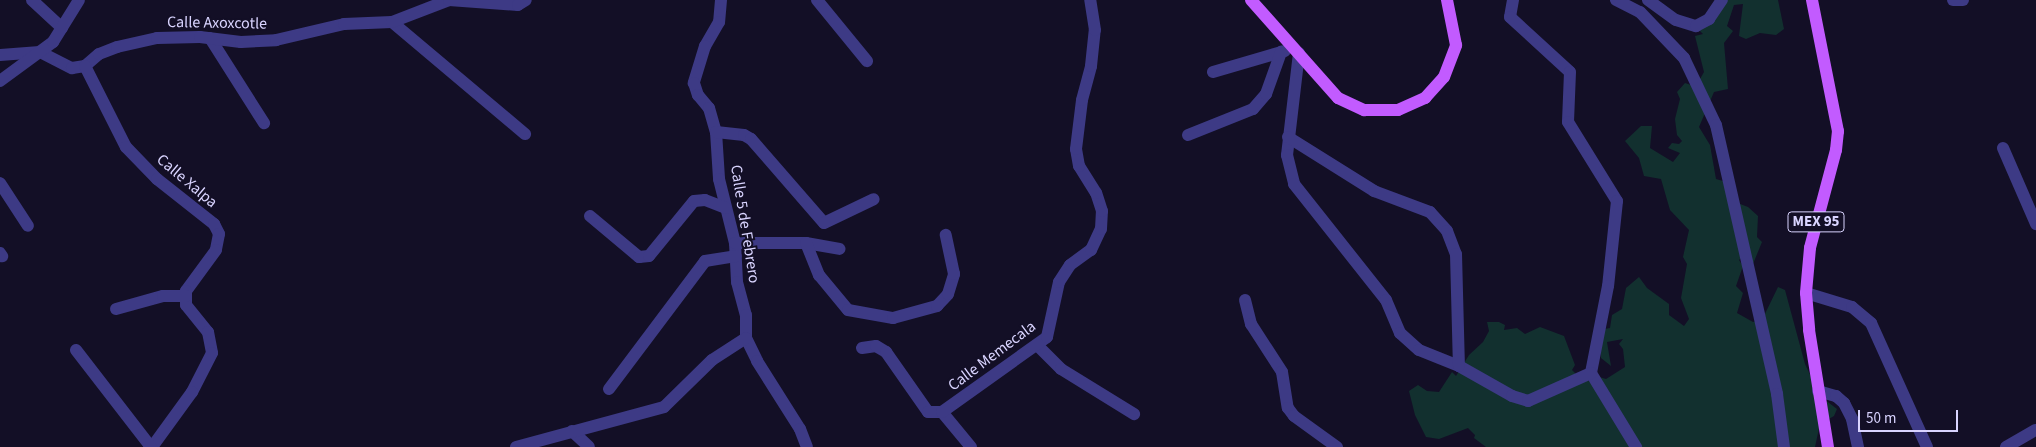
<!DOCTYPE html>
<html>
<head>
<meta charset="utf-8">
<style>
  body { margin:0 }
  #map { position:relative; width:2036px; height:447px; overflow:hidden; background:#130f26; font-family:"Source Sans 3",sans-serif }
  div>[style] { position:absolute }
  .green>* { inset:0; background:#12302f }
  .minor>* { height:12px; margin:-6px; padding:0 6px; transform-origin:6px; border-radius:6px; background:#3d3a85 }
  .major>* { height:12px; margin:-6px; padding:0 6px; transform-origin:6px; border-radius:6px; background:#c25bff }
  span { translate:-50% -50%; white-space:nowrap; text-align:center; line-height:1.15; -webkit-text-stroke:4px #130f26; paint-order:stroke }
  .shield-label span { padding:1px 4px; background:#130f26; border:1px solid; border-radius:4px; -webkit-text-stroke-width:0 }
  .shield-label { font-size:15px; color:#d9d4ff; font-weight:700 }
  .street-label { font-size:16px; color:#d9d4ff }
  .scale { position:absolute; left:1858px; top:410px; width:100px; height:22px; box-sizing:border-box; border:2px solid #d9d4ff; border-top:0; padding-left:6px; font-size:15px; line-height:18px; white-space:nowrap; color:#d9d4ff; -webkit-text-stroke:4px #130f26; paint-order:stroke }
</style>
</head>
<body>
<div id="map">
  <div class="green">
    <div style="clip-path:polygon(1723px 0,1778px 0,1784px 29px,1776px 35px,1760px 33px,1746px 39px,1739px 36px,1743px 4px,1734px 5px,1727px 26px,1733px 31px,1724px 43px,1728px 89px,1714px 92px,1699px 127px,1710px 145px,1716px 179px,1723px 181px,1735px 202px,1748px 207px,1758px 216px,1757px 237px,1762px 242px,1753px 264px,1742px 257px,1739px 260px,1743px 266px,1736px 286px,1743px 293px,1737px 313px,1753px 322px,1762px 320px,1778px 287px,1785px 290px,1805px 364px,1820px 396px,1837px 409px,1834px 416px,1820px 424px,1815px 447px,1486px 447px,1474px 438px,1475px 435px,1468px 428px,1439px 439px,1426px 437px,1415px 415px,1409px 391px,1418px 385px,1427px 391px,1439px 392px,1452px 372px,1456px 376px,1469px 355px,1483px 342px,1489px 331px,1487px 322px,1499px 322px,1505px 325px,1504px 330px,1517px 328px,1525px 334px,1540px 327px,1564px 336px,1575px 365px,1572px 370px,1581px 379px,1595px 383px,1596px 376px,1606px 379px,1625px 367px,1623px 349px,1619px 344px,1623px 339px,1607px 342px,1611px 366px,1601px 358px,1599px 330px,1610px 328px,1612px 315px,1622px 309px,1626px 288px,1639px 277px,1647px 288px,1669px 304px,1669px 315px,1684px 326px,1689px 319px,1681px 298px,1687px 264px,1683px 257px,1689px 230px,1670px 210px,1661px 179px,1644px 176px,1639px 158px,1625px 141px,1641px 126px,1652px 126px,1650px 148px,1673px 162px,1680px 153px,1668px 148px,1672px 143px,1679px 144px,1682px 141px,1677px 135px,1675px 119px,1680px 99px,1677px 92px,1685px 83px,1691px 85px,1700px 79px,1704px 72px,1695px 36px,1703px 34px,1694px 25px)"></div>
  </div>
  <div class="minor">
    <div style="left:32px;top:0;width:41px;rotate:43deg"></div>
    <div style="left:721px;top:0;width:22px;rotate:95deg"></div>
    <div style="left:719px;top:22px;width:28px;rotate:120deg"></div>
    <div style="left:705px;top:46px;width:39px;rotate:107deg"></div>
    <div style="left:694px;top:83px;width:13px;rotate:72deg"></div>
    <div style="left:698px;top:95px;width:17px;rotate:50deg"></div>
    <div style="left:709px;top:108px;width:25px;rotate:74deg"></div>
    <div style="left:716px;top:132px;width:47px;rotate:86.3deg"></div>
    <div style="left:719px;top:179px;width:66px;rotate:76deg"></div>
    <div style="left:735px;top:243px;width:39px;rotate:87deg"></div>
    <div style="left:737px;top:282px;width:34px;rotate:75deg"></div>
    <div style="left:746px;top:315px;width:23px;rotate:90deg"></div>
    <div style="left:746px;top:338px;width:25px;rotate:64deg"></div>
    <div style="left:757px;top:361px;width:80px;rotate:57.7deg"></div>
    <div style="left:800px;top:429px;width:19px;rotate:69deg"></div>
    <div style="left:817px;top:0;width:79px;rotate:50.7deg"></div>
    <div style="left:1513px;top:0;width:17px;rotate:100deg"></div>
    <div style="left:1510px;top:17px;width:81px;rotate:42.5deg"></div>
    <div style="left:1570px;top:72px;width:50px;rotate:92.3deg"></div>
    <div style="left:1568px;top:122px;width:93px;rotate:58.2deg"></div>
    <div style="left:1617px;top:201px;width:85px;rotate:96deg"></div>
    <div style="left:1608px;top:286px;width:89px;rotate:101.1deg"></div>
    <div style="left:1591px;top:373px;width:87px;rotate:58.7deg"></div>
    <div style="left:1616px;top:0;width:27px;rotate:27deg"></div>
    <div style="left:1640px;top:12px;width:64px;rotate:46.3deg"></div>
    <div style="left:1684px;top:58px;width:74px;rotate:64.5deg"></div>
    <div style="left:1716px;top:125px;width:276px;rotate:77.2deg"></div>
    <div style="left:1777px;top:394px;width:53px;rotate:82.5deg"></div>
    <div style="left:1648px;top:0;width:34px;rotate:36deg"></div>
    <div style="left:1676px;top:20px;width:21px;rotate:17deg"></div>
    <div style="left:1696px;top:26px;width:15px;rotate:-28deg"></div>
    <div style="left:1709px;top:19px;width:23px;rotate:-56deg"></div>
    <div style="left:1953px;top:0;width:10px"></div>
    <div style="left:392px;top:22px;width:174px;rotate:40.1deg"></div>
    <div style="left:210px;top:38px;width:101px;rotate:57.6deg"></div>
    <div style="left:1299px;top:53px;width:103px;rotate:96.7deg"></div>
    <div style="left:1287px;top:155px;width:30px;rotate:76deg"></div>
    <div style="left:1294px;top:184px;width:148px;rotate:51.6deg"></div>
    <div style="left:1386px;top:300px;width:36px;rotate:67deg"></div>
    <div style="left:1400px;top:333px;width:25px;rotate:42deg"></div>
    <div style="left:1419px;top:350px;width:43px;rotate:21.8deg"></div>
    <div style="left:1459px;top:366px;width:61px;rotate:29.5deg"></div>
    <div style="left:1512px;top:396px;width:17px;rotate:17deg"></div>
    <div style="left:1528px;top:401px;width:69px;rotate:-24deg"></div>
    <div style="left:0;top:55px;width:40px;rotate:-4.3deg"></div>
    <div style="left:40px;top:52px;width:36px;rotate:27deg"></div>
    <div style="left:72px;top:68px;width:13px;rotate:-9deg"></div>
    <div style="left:85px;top:66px;width:18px;rotate:-41deg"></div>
    <div style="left:99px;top:54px;width:19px;rotate:-21deg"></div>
    <div style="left:117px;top:47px;width:41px;rotate:-12.7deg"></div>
    <div style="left:157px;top:38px;width:43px;rotate:-1.3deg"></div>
    <div style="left:200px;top:37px;width:41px;rotate:7deg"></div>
    <div style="left:241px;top:42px;width:35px;rotate:-3deg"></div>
    <div style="left:276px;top:40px;width:70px;rotate:-13.2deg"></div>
    <div style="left:344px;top:24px;width:48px;rotate:-2.4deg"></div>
    <div style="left:392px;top:22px;width:61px;rotate:-21.1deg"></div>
    <div style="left:449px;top:0;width:69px;rotate:4.1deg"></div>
    <div style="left:518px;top:5px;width:9px;rotate:-32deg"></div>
    <div style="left:85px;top:66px;width:91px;rotate:63.2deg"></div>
    <div style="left:126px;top:147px;width:45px;rotate:45.9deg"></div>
    <div style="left:157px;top:179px;width:73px;rotate:38.3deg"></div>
    <div style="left:214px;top:224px;width:11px;rotate:63deg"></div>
    <div style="left:219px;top:234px;width:16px;rotate:101deg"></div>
    <div style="left:216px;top:250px;width:51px;rotate:126.2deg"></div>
    <div style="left:186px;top:291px;width:14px;rotate:90deg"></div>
    <div style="left:186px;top:305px;width:35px;rotate:51deg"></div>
    <div style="left:208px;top:332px;width:21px;rotate:79deg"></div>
    <div style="left:212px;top:353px;width:44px;rotate:117.1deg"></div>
    <div style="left:192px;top:392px;width:68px;rotate:126deg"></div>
    <div style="left:1213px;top:72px;width:75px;rotate:-16.3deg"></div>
    <div style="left:0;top:81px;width:66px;rotate:-36.3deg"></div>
    <div style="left:53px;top:42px;width:49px;rotate:-58.2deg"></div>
    <div style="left:716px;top:132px;width:28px;rotate:6deg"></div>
    <div style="left:744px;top:135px;width:8px;rotate:30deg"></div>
    <div style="left:751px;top:139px;width:111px;rotate:49deg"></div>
    <div style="left:824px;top:223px;width:55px;rotate:-25.6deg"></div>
    <div style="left:1188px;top:135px;width:70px;rotate:-21.8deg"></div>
    <div style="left:1253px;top:109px;width:20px;rotate:-49deg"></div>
    <div style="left:1266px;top:94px;width:45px;rotate:-70.3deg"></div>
    <div style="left:1288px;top:137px;width:102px;rotate:32.1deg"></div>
    <div style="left:1374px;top:191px;width:60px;rotate:20.6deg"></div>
    <div style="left:1430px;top:212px;width:25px;rotate:48deg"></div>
    <div style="left:1447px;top:231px;width:25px;rotate:69deg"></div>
    <div style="left:1456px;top:254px;width:112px;rotate:88.5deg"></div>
    <div style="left:2003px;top:148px;width:83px;rotate:66.5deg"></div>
    <div style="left:0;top:183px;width:51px;rotate:56.9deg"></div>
    <div style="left:590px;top:216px;width:64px;rotate:39.9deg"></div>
    <div style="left:639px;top:257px;width:10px;rotate:-6deg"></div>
    <div style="left:649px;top:256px;width:71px;rotate:-50.7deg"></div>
    <div style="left:694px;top:201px;width:11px;rotate:-5deg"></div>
    <div style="left:705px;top:200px;width:22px;rotate:21deg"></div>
    <div style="left:735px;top:243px;width:71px"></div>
    <div style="left:806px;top:243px;width:34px;rotate:10deg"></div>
    <div style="left:806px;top:243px;width:35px;rotate:68deg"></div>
    <div style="left:819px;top:275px;width:45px;rotate:50.4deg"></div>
    <div style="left:848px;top:310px;width:46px;rotate:10.1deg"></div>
    <div style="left:893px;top:318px;width:46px;rotate:-15.3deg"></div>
    <div style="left:937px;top:306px;width:16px;rotate:-47deg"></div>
    <div style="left:948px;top:294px;width:21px;rotate:-73deg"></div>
    <div style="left:954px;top:274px;width:40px;rotate:-102deg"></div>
    <div style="left:0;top:253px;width:4px;rotate:56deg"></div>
    <div style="left:1806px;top:293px;width:48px;rotate:16.9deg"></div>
    <div style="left:1852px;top:307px;width:25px;rotate:40deg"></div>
    <div style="left:1871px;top:323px;width:136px;rotate:65.7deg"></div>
    <div style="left:1245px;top:300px;width:25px;rotate:76deg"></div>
    <div style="left:1251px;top:324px;width:57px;rotate:57.1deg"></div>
    <div style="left:1282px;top:372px;width:36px;rotate:81deg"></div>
    <div style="left:1288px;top:408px;width:10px;rotate:53deg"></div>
    <div style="left:1294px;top:416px;width:53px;rotate:35.8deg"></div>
    <div style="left:116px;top:309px;width:49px;rotate:-15.5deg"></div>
    <div style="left:163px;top:296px;width:23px"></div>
    <div style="left:1037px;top:345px;width:34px;rotate:45deg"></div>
    <div style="left:1061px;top:369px;width:86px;rotate:31.7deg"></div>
    <div style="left:862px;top:348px;width:14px;rotate:-8deg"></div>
    <div style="left:876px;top:346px;width:12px;rotate:31deg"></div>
    <div style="left:886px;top:352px;width:73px;rotate:55deg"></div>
    <div style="left:928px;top:412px;width:14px"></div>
    <div style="left:76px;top:350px;width:123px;rotate:52.3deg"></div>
    <div style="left:609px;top:389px;width:160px;rotate:-53.1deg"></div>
    <div style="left:705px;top:261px;width:31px;rotate:-9deg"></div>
    <div style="left:1818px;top:391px;width:19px;rotate:16deg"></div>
    <div style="left:1836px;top:396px;width:11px;rotate:41deg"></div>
    <div style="left:1844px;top:403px;width:18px;rotate:63deg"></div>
    <div style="left:1852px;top:419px;width:29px;rotate:78deg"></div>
    <div style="left:572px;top:431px;width:23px;rotate:43deg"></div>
    <div style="left:516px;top:447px;width:153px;rotate:-15.1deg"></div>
    <div style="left:664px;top:407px;width:67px;rotate:-44.4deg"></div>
    <div style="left:712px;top:360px;width:40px;rotate:-32.9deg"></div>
    <div style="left:971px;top:447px;width:45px;rotate:-129.6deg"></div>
    <div style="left:942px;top:412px;width:129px;rotate:-35.5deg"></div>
    <div style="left:1047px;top:337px;width:56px;rotate:-77.7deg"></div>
    <div style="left:1059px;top:282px;width:20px;rotate:-57deg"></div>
    <div style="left:1070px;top:265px;width:26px;rotate:-36deg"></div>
    <div style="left:1091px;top:250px;width:23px;rotate:-65deg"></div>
    <div style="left:1101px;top:229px;width:18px;rotate:-87deg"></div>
    <div style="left:1102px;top:211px;width:19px;rotate:-108deg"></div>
    <div style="left:1096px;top:193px;width:32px;rotate:-122deg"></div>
    <div style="left:1079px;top:166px;width:17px;rotate:-100deg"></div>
    <div style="left:1076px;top:149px;width:49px;rotate:-83deg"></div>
    <div style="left:1082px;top:100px;width:35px;rotate:-75deg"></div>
    <div style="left:1091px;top:66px;width:36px;rotate:-84deg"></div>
    <div style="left:1095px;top:30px;width:30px;rotate:-99deg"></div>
    <div style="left:2006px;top:447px;width:34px;rotate:-30deg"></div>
  </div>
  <div class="major">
    <div style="left:1251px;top:0;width:131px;rotate:48.4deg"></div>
    <div style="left:1338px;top:98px;width:29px;rotate:25deg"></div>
    <div style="left:1364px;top:110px;width:34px"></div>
    <div style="left:1398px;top:110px;width:30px;rotate:-24deg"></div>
    <div style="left:1425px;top:98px;width:28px;rotate:-48deg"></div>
    <div style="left:1444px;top:77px;width:34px;rotate:-69deg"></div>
    <div style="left:1456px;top:45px;width:46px;rotate:-101.3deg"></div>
    <div style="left:1812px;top:0;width:134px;rotate:78.8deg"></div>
    <div style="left:1838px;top:131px;width:19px;rotate:96deg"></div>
    <div style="left:1836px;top:150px;width:101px;rotate:104.9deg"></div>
    <div style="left:1810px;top:248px;width:45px;rotate:95.1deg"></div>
    <div style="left:1806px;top:293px;width:37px;rotate:85deg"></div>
    <div style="left:1809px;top:330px;width:119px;rotate:80.8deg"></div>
  </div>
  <div class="shield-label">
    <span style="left:1816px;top:222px">MEX 95</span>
  </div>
  <div class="street-label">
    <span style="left:217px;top:23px;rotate:1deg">Calle Axoxcotle</span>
    <span style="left:187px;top:181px;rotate:40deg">Calle Xalpa</span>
    <span style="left:745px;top:224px;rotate:81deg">Calle 5 de Febrero</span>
    <span style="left:992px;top:356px;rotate:-37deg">Calle Memecala</span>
  </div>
  <div class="scale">50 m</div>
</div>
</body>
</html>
